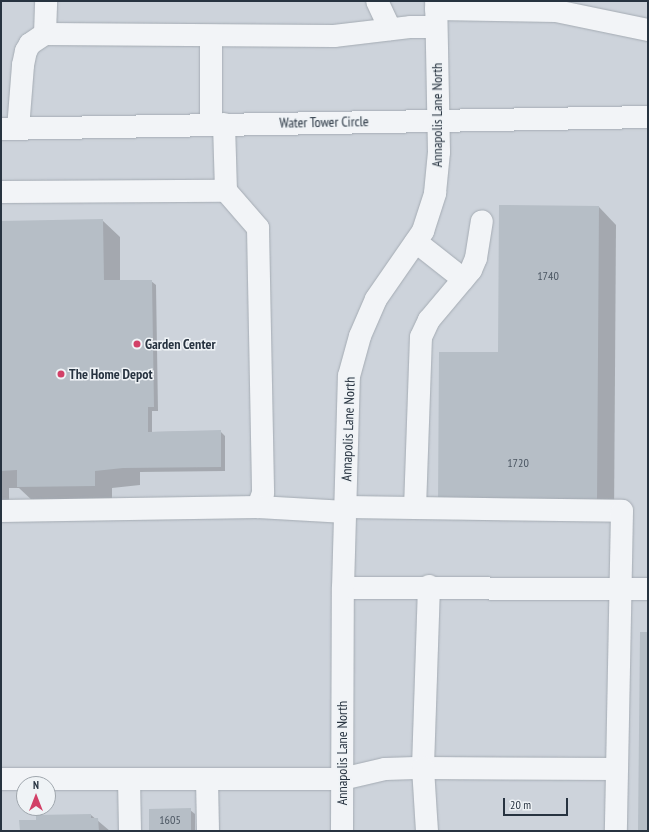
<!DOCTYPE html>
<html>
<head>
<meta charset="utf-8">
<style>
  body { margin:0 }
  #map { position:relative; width:649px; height:832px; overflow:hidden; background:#dfe4e9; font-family:"PT Sans Narrow",sans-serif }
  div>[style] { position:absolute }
  .built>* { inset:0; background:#cdd3db }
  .shadow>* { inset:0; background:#0003 }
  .building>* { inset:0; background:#b6bec6 }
  .roads { filter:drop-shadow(0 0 1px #a4abb3) drop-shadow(0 0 1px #a4abb3) }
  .minor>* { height:22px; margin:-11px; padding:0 11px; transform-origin:11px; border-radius:11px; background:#f2f4f7 }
  .dots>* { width:11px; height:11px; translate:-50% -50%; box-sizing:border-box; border:2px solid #eff3f6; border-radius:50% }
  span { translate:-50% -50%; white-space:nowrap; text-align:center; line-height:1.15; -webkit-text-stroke:3px #eff3f6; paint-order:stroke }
  .number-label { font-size:12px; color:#4b5662 }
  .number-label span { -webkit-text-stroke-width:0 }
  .street-label { font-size:14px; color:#273340 }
  .poi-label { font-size:14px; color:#273340; font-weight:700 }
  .left { translate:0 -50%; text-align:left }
  .frame { position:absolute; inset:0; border:2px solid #273340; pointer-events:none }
  .north { position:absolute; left:16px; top:776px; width:40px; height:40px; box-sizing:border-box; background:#eff3f6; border:1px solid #9fa6ad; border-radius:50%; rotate:0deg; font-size:11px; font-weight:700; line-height:16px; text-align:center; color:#273340 }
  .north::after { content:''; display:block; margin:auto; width:14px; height:18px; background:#d24067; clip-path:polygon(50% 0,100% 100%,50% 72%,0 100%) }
  .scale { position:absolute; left:503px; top:798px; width:65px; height:18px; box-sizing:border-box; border:2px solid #273340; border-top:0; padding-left:5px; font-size:12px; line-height:14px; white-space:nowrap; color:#273340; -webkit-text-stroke:3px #eff3f6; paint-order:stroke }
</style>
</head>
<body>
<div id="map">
  <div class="built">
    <div style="clip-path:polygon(evenodd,1px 1px,648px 1px,648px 831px,1px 831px,1px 1px,24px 784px,48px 784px,48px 808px,24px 808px,24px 784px)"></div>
  </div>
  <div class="shadow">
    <div style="clip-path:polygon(95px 1px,158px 1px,96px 2px)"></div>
    <div style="clip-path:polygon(599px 207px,616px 225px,614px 521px,457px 520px,439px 502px)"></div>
    <div style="clip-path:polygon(102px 220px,120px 237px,120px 281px,151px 281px,156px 285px,158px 411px,152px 411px,152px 432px,220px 431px,225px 436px,225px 471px,140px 472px,140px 485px,112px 488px,112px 503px,36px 504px,19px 488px,9px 488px,9px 508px,1px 508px,1px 222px)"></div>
    <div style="clip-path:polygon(190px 810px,195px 814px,195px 831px,150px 831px)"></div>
    <div style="clip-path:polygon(91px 815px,110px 831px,21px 831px,37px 821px)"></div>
  </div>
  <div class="building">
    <div style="clip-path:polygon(499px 205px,599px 206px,597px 504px,438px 503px,439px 352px,498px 352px)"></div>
    <div style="clip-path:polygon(103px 219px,104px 280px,152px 280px,154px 407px,148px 407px,148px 432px,221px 430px,221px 467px,123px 468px,95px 471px,95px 486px,17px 487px,17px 470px,1px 471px,1px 221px)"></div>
    <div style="clip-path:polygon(640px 632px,648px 632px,648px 831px,638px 831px)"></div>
    <div style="clip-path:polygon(191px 808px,191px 831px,149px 831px,149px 809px)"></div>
    <div style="clip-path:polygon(91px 814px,91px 818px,98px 818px,99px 831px,20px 831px,19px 820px,36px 820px,36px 815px)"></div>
  </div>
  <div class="roads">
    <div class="minor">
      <div style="left:377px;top:1px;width:31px;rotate:65deg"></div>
      <div style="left:436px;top:9px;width:120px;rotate:1deg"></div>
      <div style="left:556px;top:11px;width:94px;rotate:11.7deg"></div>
      <div style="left:45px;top:34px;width:33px;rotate:-88deg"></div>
      <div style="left:211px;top:37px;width:88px;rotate:90deg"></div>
      <div style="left:224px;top:124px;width:67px;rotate:88.3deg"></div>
      <div style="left:1px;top:129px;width:647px;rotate:-1.06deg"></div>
      <div style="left:18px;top:129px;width:64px;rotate:-85.5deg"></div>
      <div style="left:23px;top:65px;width:14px;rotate:-78deg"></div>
      <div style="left:26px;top:51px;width:8px;rotate:-60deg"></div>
      <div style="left:30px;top:44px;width:18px;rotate:-34deg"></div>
      <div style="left:45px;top:34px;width:289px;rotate:0.4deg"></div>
      <div style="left:334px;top:36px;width:78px;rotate:-6.7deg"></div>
      <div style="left:411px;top:27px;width:25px"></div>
      <div style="left:1px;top:192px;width:225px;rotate:-0.3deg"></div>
      <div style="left:226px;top:191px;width:49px;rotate:49.1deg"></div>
      <div style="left:258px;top:228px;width:265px;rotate:88.9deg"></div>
      <div style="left:263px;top:493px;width:15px;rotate:110deg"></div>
      <div style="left:258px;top:507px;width:88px;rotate:3.3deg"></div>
      <div style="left:416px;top:242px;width:60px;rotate:38.2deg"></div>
      <div style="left:346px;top:507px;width:276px;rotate:0.8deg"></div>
      <div style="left:622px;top:511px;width:320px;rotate:91.1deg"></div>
      <div style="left:415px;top:508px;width:171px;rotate:-88deg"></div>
      <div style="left:421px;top:337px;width:19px;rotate:-65deg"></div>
      <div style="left:429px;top:320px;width:65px;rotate:-50deg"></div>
      <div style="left:471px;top:270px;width:13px;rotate:-67deg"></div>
      <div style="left:476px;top:258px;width:37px;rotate:-81deg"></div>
      <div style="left:1px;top:511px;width:257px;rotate:-0.9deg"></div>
      <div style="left:429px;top:586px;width:182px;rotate:91.9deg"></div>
      <div style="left:423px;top:768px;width:194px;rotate:0.3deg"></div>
      <div style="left:343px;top:588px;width:305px;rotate:0.2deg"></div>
      <div style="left:1px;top:779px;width:341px"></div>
      <div style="left:342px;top:779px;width:44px;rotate:-13.1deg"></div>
      <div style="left:385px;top:769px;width:38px;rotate:-2deg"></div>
      <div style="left:423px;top:768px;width:63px;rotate:86.4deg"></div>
      <div style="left:129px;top:779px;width:52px;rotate:88.9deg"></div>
      <div style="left:207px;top:779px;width:52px;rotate:88.9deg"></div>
      <div style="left:342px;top:831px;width:243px;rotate:-89.8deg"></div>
      <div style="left:343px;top:588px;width:212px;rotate:-88.4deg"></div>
      <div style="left:349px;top:376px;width:41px;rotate:-74.6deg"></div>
      <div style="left:360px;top:336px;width:40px;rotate:-66.6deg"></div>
      <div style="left:376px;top:299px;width:83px;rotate:-55.3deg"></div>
      <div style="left:423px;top:231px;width:40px;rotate:-72deg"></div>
      <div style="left:435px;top:193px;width:41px;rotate:-84.4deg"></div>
      <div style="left:439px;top:152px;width:151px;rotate:-91.1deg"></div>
    </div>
  </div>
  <div class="dots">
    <div style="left:137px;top:344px;background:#d24067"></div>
    <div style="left:61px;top:374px;background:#d24067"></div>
  </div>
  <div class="number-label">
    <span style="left:548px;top:276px">1740</span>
    <span style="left:518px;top:463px">1720</span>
    <span style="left:170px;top:820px">1605</span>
  </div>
  <div class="street-label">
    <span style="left:437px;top:115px;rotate:-90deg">Annapolis Lane North</span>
    <span style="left:324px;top:122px;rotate:-1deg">Water Tower Circle</span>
    <span style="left:348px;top:429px;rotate:-88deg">Annapolis Lane North</span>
    <span style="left:342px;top:753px;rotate:-90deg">Annapolis Lane North</span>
  </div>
  <div class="poi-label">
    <span class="left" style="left:145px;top:344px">Garden Center</span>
    <span class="left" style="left:69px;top:374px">The Home Depot</span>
  </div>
  <div class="frame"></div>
  <div class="north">N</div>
  <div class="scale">20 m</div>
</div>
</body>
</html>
